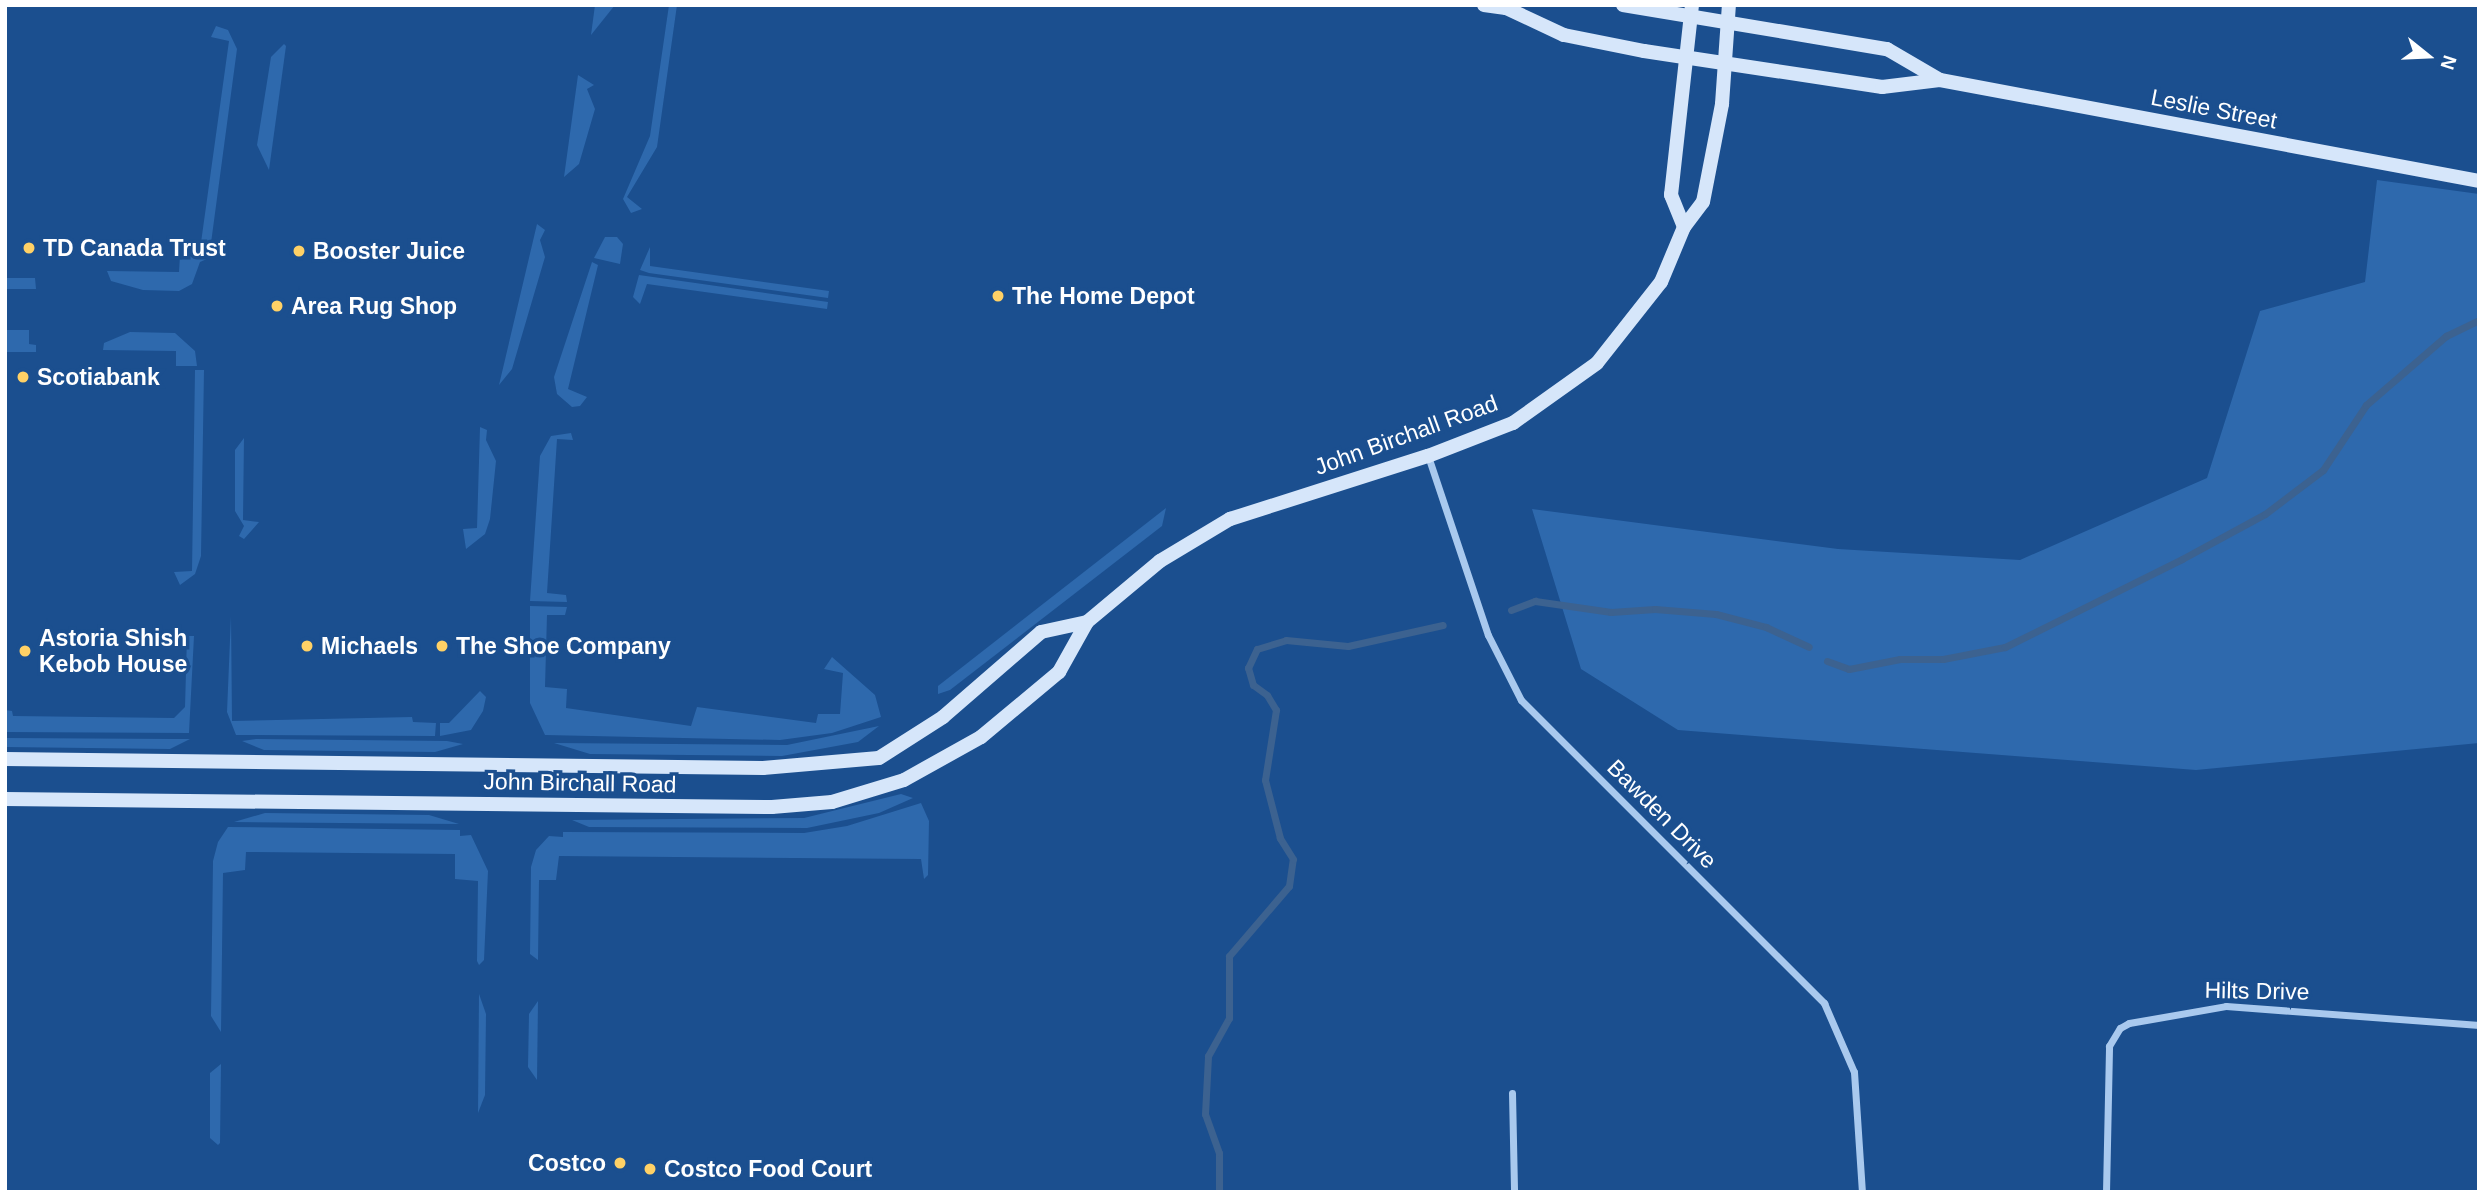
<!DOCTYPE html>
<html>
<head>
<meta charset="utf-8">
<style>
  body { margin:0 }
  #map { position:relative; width:2484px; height:1197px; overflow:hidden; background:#1b4f8f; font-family:Arial,sans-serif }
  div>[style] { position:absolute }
  .green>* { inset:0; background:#2e69ad }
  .stream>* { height:7px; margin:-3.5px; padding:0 3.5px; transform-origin:3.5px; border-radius:3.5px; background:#3c6290 }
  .street>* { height:7px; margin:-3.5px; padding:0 3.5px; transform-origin:3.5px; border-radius:3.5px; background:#a9c9ee }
  .secondary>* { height:14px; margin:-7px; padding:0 7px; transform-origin:7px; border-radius:7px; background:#d6e6fa }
  .dots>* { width:19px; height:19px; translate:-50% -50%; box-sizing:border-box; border:4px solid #1b4f8f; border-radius:50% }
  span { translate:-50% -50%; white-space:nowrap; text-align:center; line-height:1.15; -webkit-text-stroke:7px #1b4f8f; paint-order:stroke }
  .street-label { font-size:23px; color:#fff }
  .poi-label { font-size:23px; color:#fff; font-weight:700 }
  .left { translate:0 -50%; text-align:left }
  .right { translate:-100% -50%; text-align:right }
  .frame { position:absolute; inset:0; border:7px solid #fff; pointer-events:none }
  .north { position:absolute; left:2393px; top:21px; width:70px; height:70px; -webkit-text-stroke:5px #1b4f8f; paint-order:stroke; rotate:108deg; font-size:19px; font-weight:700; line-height:28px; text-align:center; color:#fff }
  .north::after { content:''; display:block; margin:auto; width:24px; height:32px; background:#fff; clip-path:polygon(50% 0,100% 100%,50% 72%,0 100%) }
</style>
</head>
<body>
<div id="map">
  <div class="green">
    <div style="clip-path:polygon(595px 5px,615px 5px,591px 35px)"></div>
    <div style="clip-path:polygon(669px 5px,677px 5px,657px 147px,627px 197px,642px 209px,631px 213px,623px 199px,650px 136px)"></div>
    <div style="clip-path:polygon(216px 26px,228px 30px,237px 49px,209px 258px,200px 262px,192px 284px,179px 291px,143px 290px,111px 281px,107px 271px,179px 272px,180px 255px,199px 257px,229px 41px,211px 37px)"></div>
    <div style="clip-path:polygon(284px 44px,286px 46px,269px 170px,257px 145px,271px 57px)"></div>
    <div style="clip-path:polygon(578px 75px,594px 85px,587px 89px,595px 109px,579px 164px,564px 177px)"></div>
    <div style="clip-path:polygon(2377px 180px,2479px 194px,2479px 743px,2196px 770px,1678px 730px,1581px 669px,1532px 509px,1838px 549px,2020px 560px,2207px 478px,2260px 311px,2365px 282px)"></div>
    <div style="clip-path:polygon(537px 224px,545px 230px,540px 240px,545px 257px,512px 369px,499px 385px)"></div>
    <div style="clip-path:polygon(605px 237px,617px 237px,623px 244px,620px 264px,594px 258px)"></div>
    <div style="clip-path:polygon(650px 247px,650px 266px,829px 291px,828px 298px,649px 273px,640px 270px)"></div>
    <div style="clip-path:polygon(592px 262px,598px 265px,568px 389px,587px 397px,580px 406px,572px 407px,557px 394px,554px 377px)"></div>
    <div style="clip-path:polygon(639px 275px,828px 302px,827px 309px,647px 284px,640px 304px,633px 297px)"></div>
    <div style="clip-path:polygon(5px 278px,35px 278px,36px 289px,5px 289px)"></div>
    <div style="clip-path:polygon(5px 330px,29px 330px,29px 344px,36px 345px,36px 352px,5px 352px)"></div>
    <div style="clip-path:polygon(130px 332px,175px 333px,195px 351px,197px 366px,176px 366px,176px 351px,103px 350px,104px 343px)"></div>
    <div style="clip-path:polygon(195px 370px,204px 370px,201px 556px,195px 574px,180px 585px,174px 572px,192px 571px)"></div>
    <div style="clip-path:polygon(480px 427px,487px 430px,486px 440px,496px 461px,490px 519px,485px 534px,466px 549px,463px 529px,477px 528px)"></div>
    <div style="clip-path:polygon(571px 433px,573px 440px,557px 439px,547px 593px,566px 595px,567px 602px,530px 601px,540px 456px,551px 436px)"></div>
    <div style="clip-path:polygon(244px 438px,243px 520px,259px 522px,244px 539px,239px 536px,244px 526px,235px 511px,235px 450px)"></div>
    <div style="clip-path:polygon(1166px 508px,1162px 526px,950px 690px,938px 694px,938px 686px)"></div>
    <div style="clip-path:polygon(530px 606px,567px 607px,565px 615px,547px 615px,545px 687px,567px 689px,566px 708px,691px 726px,697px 707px,816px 723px,818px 714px,840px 714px,843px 673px,824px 669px,832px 657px,875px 695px,881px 717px,832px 733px,780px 740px,545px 735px,530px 703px)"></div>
    <div style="clip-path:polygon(231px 616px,232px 721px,412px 717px,413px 722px,436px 723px,435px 736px,236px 735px,227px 712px)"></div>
    <div style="clip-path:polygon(187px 636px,194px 636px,189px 733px,5px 732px,5px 710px,12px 711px,13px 716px,174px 718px,185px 707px)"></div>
    <div style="clip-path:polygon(480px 691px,486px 697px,483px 711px,471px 730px,440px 736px,440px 723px,449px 723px)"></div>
    <div style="clip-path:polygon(879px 726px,858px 742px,782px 756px,590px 754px,554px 743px,787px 745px)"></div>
    <div style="clip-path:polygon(5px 738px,176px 739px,190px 739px,170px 749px,5px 747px)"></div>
    <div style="clip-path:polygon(256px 739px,447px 741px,463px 744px,435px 752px,264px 750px,242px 741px)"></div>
    <div style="clip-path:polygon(901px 794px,913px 798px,879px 813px,807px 828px,589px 827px,572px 820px,804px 818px)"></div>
    <div style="clip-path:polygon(921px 803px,929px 821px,928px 875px,924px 879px,921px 859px,559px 856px,556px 880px,539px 880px,538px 960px,530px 954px,531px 867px,536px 850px,549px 836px,563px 837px,563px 832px,804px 833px,847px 826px)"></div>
    <div style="clip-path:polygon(265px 813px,429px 815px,459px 824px,234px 822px)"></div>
    <div style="clip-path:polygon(228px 827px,460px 830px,460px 836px,471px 835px,488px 871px,484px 960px,479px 965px,477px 961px,478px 881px,455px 879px,455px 854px,246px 852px,245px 870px,223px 873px,221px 1032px,211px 1016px,213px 861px,218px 842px)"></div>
    <div style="clip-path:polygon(479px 994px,486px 1014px,485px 1095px,478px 1113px)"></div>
    <div style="clip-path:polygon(538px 1001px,537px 1080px,528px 1067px,529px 1014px)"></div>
    <div style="clip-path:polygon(221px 1064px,220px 1143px,218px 1145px,210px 1138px,210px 1073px)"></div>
  </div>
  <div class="stream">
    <div style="left:1511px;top:610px;width:26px;rotate:-21deg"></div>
    <div style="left:1535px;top:601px;width:77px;rotate:8.2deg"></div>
    <div style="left:1611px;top:612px;width:44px;rotate:-3.9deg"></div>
    <div style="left:1655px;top:609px;width:61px;rotate:4.7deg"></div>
    <div style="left:1716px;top:614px;width:52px;rotate:14.6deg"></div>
    <div style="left:1766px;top:627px;width:47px;rotate:24.9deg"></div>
    <div style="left:1827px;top:661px;width:23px;rotate:20deg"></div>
    <div style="left:1849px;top:669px;width:52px;rotate:-11.1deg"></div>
    <div style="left:1900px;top:659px;width:43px"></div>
    <div style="left:1943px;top:659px;width:63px;rotate:-11deg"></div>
    <div style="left:2005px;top:647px;width:198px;rotate:-26.4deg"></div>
    <div style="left:2182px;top:559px;width:94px;rotate:-28.5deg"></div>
    <div style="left:2265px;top:514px;width:73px;rotate:-37.2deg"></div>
    <div style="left:2323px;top:470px;width:78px;rotate:-56.5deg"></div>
    <div style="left:2366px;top:405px;width:106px;rotate:-40.8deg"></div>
    <div style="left:2446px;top:336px;width:37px;rotate:-26deg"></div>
    <div style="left:1219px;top:1192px;width:39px;rotate:-90deg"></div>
    <div style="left:1219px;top:1153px;width:41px;rotate:-109.7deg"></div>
    <div style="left:1205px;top:1114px;width:58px;rotate:-87deg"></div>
    <div style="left:1208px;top:1056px;width:43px;rotate:-61.1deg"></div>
    <div style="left:1229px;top:1018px;width:62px;rotate:-90deg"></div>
    <div style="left:1229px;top:956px;width:92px;rotate:-49.4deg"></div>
    <div style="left:1289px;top:886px;width:27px;rotate:-82deg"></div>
    <div style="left:1293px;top:859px;width:25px;rotate:-122deg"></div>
    <div style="left:1280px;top:838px;width:60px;rotate:-104.5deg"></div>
    <div style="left:1265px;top:780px;width:71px;rotate:-81.1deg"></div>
    <div style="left:1276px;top:710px;width:17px;rotate:-121deg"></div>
    <div style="left:1267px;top:695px;width:17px;rotate:-144deg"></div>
    <div style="left:1253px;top:685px;width:18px;rotate:-106deg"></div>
    <div style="left:1248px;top:668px;width:21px;rotate:-65deg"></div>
    <div style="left:1257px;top:649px;width:30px;rotate:-17deg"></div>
    <div style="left:1286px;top:640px;width:62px;rotate:5.5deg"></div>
    <div style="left:1348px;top:646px;width:97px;rotate:-12.5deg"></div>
  </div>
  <div class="street">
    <div style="left:1428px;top:456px;width:189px;rotate:71.5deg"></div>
    <div style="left:1488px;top:635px;width:73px;rotate:63.1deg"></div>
    <div style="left:1521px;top:700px;width:429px;rotate:45deg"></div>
    <div style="left:1824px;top:1003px;width:75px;rotate:66.5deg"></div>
    <div style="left:1854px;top:1072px;width:120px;rotate:86.2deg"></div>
    <div style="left:1512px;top:1093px;width:99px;rotate:88.8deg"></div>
    <div style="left:2106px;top:1192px;width:146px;rotate:-88.8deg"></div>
    <div style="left:2109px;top:1046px;width:21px;rotate:-59deg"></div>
    <div style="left:2120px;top:1028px;width:10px;rotate:-29deg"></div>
    <div style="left:2129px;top:1023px;width:98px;rotate:-9.9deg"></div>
    <div style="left:2226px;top:1006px;width:254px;rotate:4.3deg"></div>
  </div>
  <div class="secondary">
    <div style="left:1484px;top:5px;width:22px;rotate:8deg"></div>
    <div style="left:1506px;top:8px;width:64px;rotate:25deg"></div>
    <div style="left:1564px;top:35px;width:82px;rotate:11.3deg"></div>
    <div style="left:1644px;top:51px;width:241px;rotate:8.6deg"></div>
    <div style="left:1882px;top:87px;width:58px;rotate:-6.9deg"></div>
    <div style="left:1940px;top:80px;width:548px;rotate:10.61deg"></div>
    <div style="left:1623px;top:5px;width:268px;rotate:9.5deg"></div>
    <div style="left:1887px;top:49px;width:61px;rotate:30.3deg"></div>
    <div style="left:1684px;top:227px;width:35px;rotate:-112deg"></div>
    <div style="left:1671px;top:195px;width:191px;rotate:-83.7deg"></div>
    <div style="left:5px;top:759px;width:758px;rotate:0.68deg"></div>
    <div style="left:763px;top:768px;width:116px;rotate:-4.9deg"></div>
    <div style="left:879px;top:758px;width:76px;rotate:-32.6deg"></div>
    <div style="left:943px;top:717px;width:130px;rotate:-40.9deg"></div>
    <div style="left:1041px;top:632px;width:47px;rotate:-12.3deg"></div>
    <div style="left:5px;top:799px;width:767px;rotate:0.6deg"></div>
    <div style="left:772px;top:807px;width:60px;rotate:-4.8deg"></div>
    <div style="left:832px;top:802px;width:75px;rotate:-17deg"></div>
    <div style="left:904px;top:780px;width:88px;rotate:-29.2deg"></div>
    <div style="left:981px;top:737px;width:102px;rotate:-39.8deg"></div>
    <div style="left:1059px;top:672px;width:57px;rotate:-60.8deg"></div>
    <div style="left:1087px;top:622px;width:95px;rotate:-39.9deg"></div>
    <div style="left:1160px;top:561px;width:82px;rotate:-31deg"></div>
    <div style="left:1230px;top:519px;width:208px;rotate:-17.7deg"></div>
    <div style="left:1428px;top:456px;width:91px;rotate:-21.2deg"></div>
    <div style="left:1513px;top:423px;width:103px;rotate:-35.5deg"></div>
    <div style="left:1597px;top:363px;width:103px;rotate:-51.7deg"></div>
    <div style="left:1661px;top:282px;width:60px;rotate:-67.3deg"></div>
    <div style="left:1684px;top:227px;width:31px;rotate:-53deg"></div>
    <div style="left:1703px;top:202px;width:100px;rotate:-79deg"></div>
    <div style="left:1722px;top:104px;width:99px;rotate:-86deg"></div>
  </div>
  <div class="dots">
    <div style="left:29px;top:248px;background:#ffd166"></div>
    <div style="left:299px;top:251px;background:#ffd166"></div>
    <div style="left:998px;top:296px;background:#ffd166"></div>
    <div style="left:277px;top:306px;background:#ffd166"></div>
    <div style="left:23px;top:377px;background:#ffd166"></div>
    <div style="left:307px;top:646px;background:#ffd166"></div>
    <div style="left:442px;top:646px;background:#ffd166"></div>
    <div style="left:25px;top:651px;background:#ffd166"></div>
    <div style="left:620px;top:1163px;background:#ffd166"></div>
    <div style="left:650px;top:1169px;background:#ffd166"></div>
  </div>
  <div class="street-label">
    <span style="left:2214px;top:109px;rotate:11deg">Leslie Street</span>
    <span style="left:1406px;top:435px;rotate:-20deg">John Birchall Road</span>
    <span style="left:580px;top:783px;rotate:1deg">John Birchall Road</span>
    <span style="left:1662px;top:814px;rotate:45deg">Bawden Drive</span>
    <span style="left:2257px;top:991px;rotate:1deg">Hilts Drive</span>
  </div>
  <div class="poi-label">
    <span class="left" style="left:43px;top:248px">TD Canada Trust</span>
    <span class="left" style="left:313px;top:251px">Booster Juice</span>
    <span class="left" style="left:1012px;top:296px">The Home Depot</span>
    <span class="left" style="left:291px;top:306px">Area Rug Shop</span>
    <span class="left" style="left:37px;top:377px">Scotiabank</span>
    <span class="left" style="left:39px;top:651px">Astoria Shish<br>Kebob House</span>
    <span class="left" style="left:321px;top:646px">Michaels</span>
    <span class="left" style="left:456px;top:646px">The Shoe Company</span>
    <span class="right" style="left:606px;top:1163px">Costco</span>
    <span class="left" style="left:664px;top:1169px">Costco Food Court</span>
  </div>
  <div class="frame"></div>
  <div class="north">N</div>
</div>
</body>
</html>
